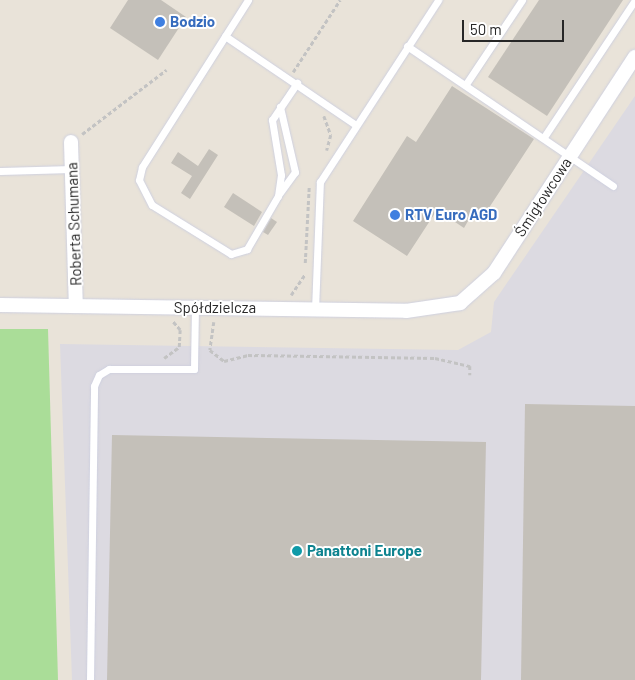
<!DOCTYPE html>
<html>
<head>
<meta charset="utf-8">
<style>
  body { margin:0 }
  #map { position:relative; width:635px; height:680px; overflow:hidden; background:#e9e3d9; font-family:Barlow,sans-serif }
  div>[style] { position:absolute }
  .industrial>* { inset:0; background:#dcdae1 }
  .green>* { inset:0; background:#aadd98 }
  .building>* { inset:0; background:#c4c0b9 }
  .path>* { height:2.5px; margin-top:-1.25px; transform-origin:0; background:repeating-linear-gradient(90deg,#c3c3c3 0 4px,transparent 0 6.5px) }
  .roads { filter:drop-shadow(0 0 1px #ced0df) drop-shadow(0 0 1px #ced0df) }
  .service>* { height:7px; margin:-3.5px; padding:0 3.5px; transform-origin:3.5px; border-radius:3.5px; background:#fff }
  .minor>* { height:14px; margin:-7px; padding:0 7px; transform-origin:7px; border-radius:7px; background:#fff }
  .dots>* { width:14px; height:14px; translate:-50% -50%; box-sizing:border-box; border:2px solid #fff; border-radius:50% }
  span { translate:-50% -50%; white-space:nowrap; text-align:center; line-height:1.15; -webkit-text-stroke:4px #fff; paint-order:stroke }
  .shop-label { font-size:15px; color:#366cbe; font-weight:700 }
  .left { translate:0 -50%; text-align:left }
  .street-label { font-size:15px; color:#272727 }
  .culture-label { font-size:15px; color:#0d838f; font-weight:700 }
  .scale { position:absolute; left:462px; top:20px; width:102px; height:22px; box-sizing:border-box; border:2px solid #272727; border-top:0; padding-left:6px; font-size:15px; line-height:18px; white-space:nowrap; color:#272727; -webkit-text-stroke:4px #fff; paint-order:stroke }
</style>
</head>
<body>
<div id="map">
  <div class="industrial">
    <div style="clip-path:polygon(635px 96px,635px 680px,72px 680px,60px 344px,458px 350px,491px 332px,494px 302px)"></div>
  </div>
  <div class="green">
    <div style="clip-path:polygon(0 329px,48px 329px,58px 680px,0 680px)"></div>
  </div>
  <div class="building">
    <div style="clip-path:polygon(128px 0,161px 0,186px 17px,158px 60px,110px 28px)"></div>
    <div style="clip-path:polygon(539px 0,623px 0,547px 116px,488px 77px)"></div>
    <div style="clip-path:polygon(452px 86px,534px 139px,481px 220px,472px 214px,464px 228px,437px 210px,407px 256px,353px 221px,407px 136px,416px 142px)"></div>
    <div style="clip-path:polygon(209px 149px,218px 155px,190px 199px,181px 193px,192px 176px,171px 163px,178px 152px,198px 166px)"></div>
    <div style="clip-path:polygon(233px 193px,262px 212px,254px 226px,224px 207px)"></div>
    <div style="clip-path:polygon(271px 218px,277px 222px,268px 235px,263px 232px)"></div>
    <div style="clip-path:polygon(525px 404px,635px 406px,635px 680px,521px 680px)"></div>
    <div style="clip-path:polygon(112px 435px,486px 442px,481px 680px,107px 680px)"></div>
  </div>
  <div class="path">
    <div style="left:293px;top:72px;width:86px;rotate:-56.9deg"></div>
    <div style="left:324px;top:116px;width:20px;rotate:70deg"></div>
    <div style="left:331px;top:135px;width:16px;rotate:105deg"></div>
    <div style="left:82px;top:134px;width:106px;rotate:-37.3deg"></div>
    <div style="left:305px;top:263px;width:77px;rotate:-87deg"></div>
    <div style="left:291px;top:295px;width:25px;rotate:-56deg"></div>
    <div style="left:214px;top:322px;width:28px;rotate:98deg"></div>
    <div style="left:210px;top:350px;width:18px;rotate:38deg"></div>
    <div style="left:224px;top:361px;width:25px;rotate:-14deg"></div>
    <div style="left:248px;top:355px;width:187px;rotate:0.9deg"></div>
    <div style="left:435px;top:358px;width:36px;rotate:13deg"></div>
    <div style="left:470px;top:366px;width:9px;rotate:90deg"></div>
    <div style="left:164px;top:358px;width:19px;rotate:-36deg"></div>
    <div style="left:179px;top:347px;width:17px;rotate:-87deg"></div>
    <div style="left:180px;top:330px;width:11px;rotate:-131deg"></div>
  </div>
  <div class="roads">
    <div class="service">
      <div style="left:248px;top:0;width:198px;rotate:122.4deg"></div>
      <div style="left:142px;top:167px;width:13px;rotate:103deg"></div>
      <div style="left:139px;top:180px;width:28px;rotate:63deg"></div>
      <div style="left:152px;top:205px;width:93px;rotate:31.8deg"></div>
      <div style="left:231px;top:254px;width:17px;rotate:-17deg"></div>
      <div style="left:247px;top:249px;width:61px;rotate:-59.7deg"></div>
      <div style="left:278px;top:196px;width:21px;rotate:-82deg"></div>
      <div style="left:281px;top:175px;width:56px;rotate:-99.3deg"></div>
      <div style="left:272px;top:120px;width:45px;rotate:-56deg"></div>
      <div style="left:225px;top:36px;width:158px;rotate:34.2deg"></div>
      <div style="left:407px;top:46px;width:249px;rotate:34.2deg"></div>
      <div style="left:466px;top:84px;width:101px;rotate:-56.3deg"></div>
      <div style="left:544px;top:137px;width:164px;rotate:-56.4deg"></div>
      <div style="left:0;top:171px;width:72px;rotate:-1.6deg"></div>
      <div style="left:279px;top:194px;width:27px;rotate:-54deg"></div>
      <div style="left:295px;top:172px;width:67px;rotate:-103deg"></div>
      <div style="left:315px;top:310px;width:128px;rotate:-87.8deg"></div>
      <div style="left:320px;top:182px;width:217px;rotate:-57deg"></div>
      <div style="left:90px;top:680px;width:294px;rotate:-89.2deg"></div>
      <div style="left:94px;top:386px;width:12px;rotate:-66deg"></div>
      <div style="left:99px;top:375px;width:12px;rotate:-31deg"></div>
      <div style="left:109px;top:369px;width:85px"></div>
      <div style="left:194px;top:369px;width:61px;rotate:-89.1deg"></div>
    </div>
    <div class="minor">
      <div style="left:71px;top:142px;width:164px;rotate:88.3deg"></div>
      <div style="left:0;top:305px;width:406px;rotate:0.8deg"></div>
      <div style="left:406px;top:311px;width:55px;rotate:-8.4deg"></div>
      <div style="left:460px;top:303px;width:45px;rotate:-41.4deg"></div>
      <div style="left:494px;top:273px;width:258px;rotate:-56.9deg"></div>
    </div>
  </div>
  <div class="dots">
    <div style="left:160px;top:22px;background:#3f7fe0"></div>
    <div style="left:395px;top:215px;background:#3f7fe0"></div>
    <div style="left:297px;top:551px;background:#0f9aa8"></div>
  </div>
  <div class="shop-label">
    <span class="left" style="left:170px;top:22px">Bodzio</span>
    <span class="left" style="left:405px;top:215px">RTV Euro AGD</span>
  </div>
  <div class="street-label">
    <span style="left:543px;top:197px;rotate:-57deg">Śmigłowcowa</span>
    <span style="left:74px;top:224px;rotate:-92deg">Roberta Schumana</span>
    <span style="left:215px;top:308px">Spółdzielcza</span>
  </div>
  <div class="culture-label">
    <span class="left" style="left:307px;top:551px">Panattoni Europe</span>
  </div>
  <div class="scale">50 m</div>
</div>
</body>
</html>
